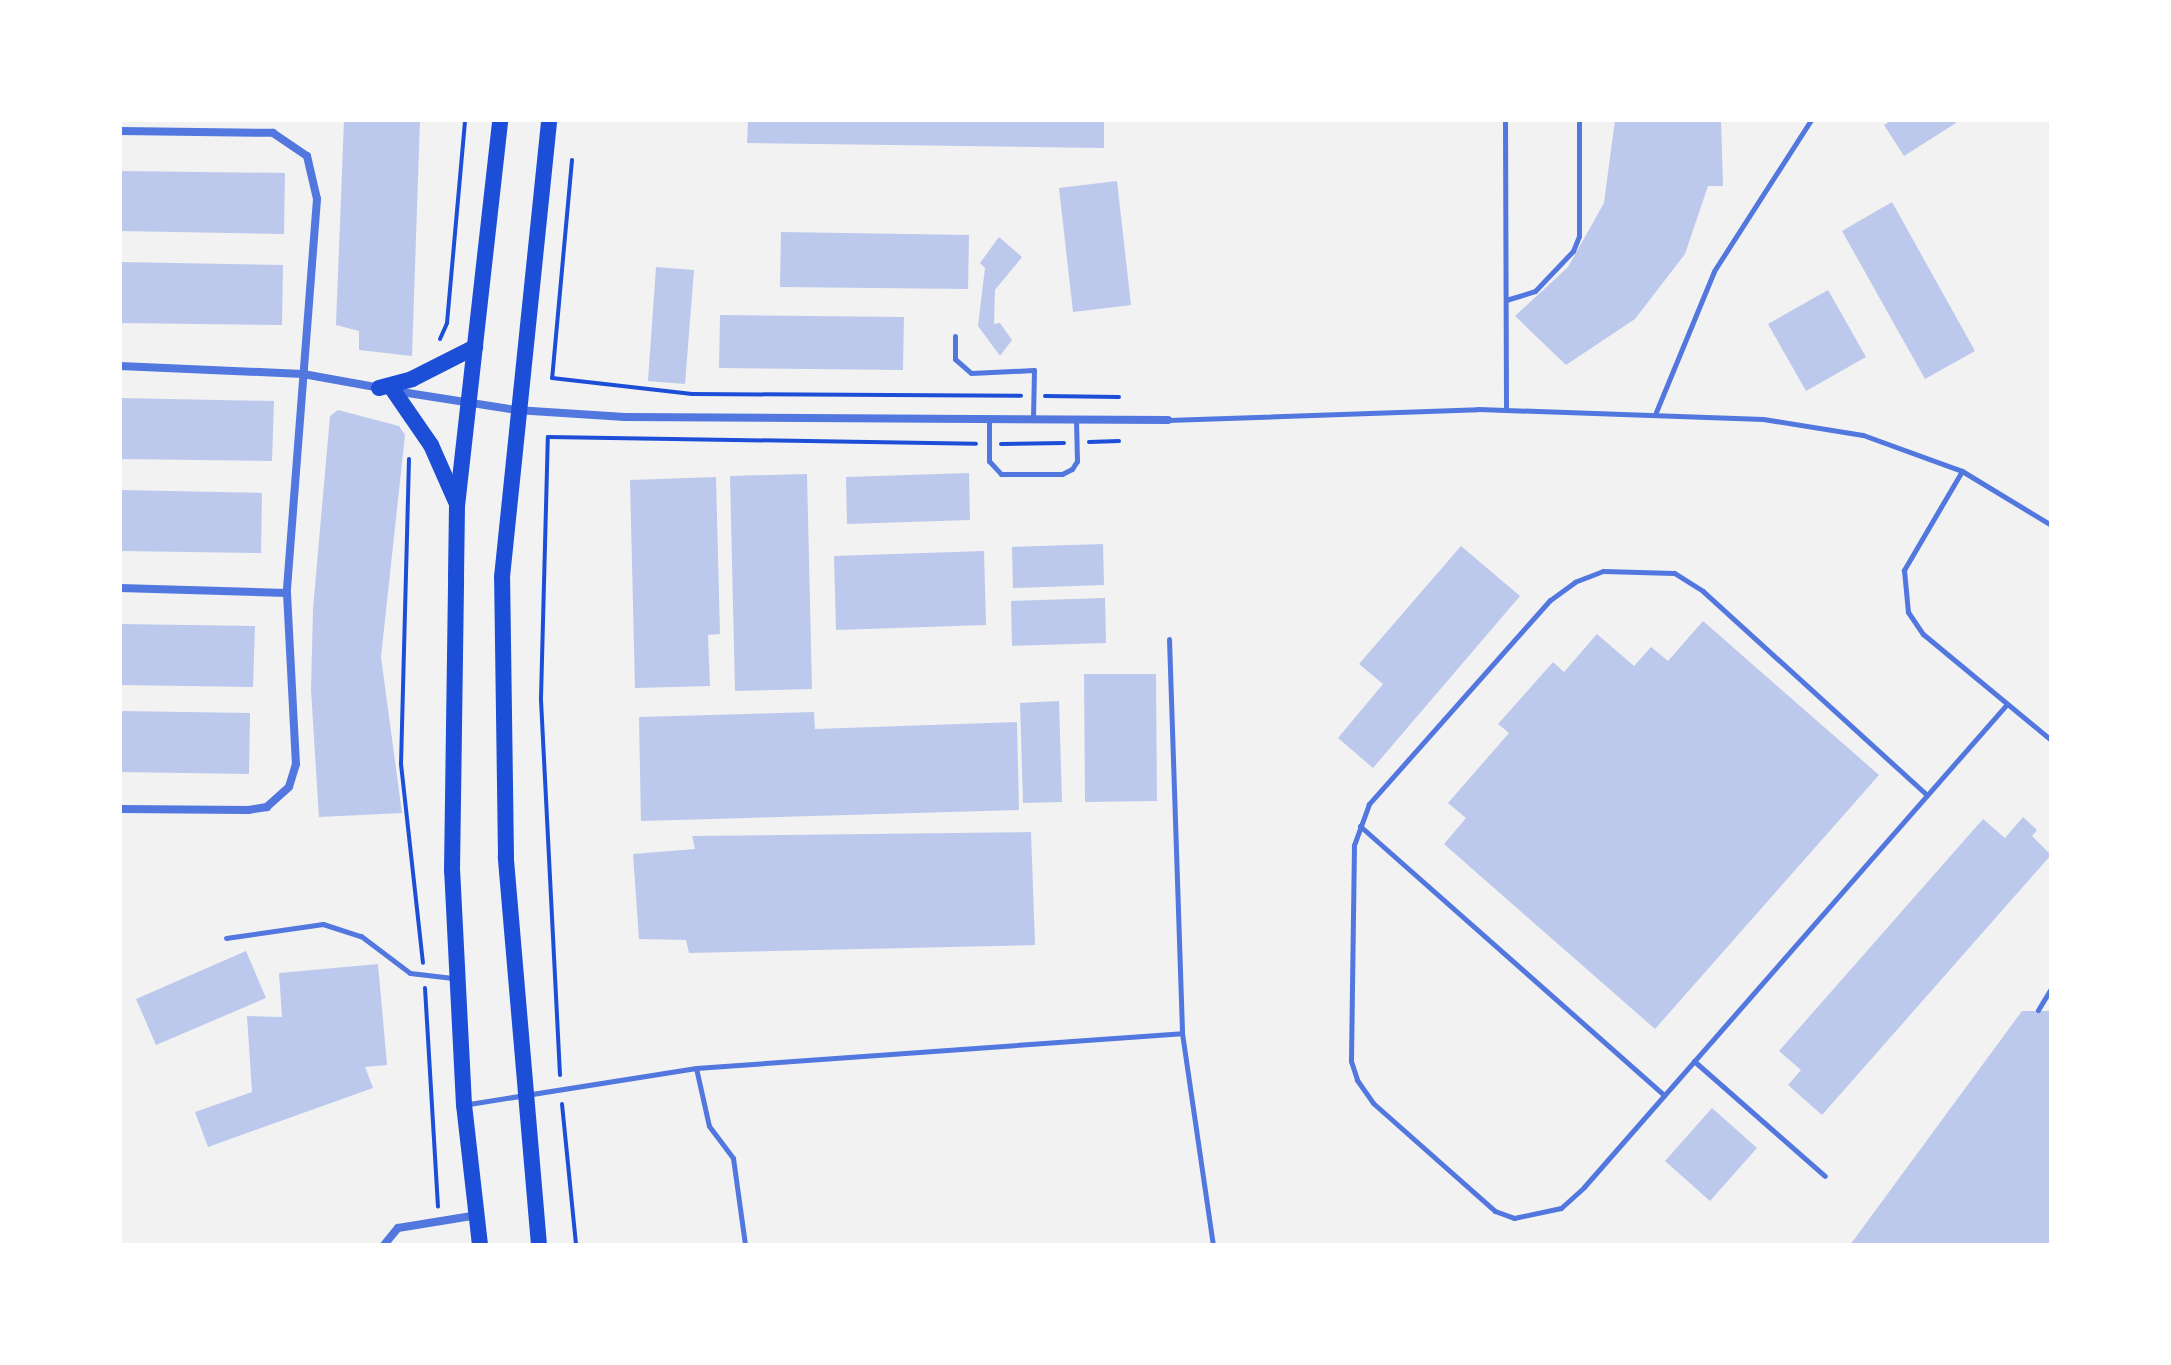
<!DOCTYPE html>
<html>
<head>
<meta charset="utf-8">
<style>
  body { margin:0 }
  #map { position:relative; width:2171px; height:1365px; overflow:hidden; background:#f2f2f2; font-family:Helvetica,sans-serif }
  div>[style] { position:absolute }
  .building>* { inset:0; background:#bdc9ec }
  .path>* { height:4px; margin:-2px; padding:0 2px; transform-origin:2px; border-radius:2px; background:#1d4ed8 }
  .service>* { height:5px; margin:-2.5px; padding:0 2.5px; transform-origin:2.5px; border-radius:2.5px; background:#5277de }
  .minor>* { height:8px; margin:-4px; padding:0 4px; transform-origin:4px; border-radius:4px; background:#5277de }
  .primary>* { height:16px; margin:-8px; padding:0 8px; transform-origin:8px; border-radius:8px; background:#1d4ed8 }
  span { translate:-50% -50%; white-space:nowrap; text-align:center; line-height:1.15; -webkit-text-stroke:6px #fff; paint-order:stroke }
  .frame { position:absolute; inset:0; border:122px solid #fff; pointer-events:none }
</style>
</head>
<body>
<div id="map">
  <div class="building">
    <div style="clip-path:polygon(344px 120px,420px 120px,412px 356px,359px 350px,359px 331px,336px 325px)"></div>
    <div style="clip-path:polygon(748px 120px,1104px 120px,1104px 148px,747px 143px)"></div>
    <div style="clip-path:polygon(1615px 120px,1721px 120px,1723px 186px,1708px 186px,1685px 254px,1635px 319px,1566px 365px,1515px 316px,1568px 267px,1604px 203px)"></div>
    <div style="clip-path:polygon(1892px 120px,1954px 120px,1956px 123px,1904px 156px,1884px 125px)"></div>
    <div style="clip-path:polygon(120px 171px,285px 173px,284px 234px,120px 231px)"></div>
    <div style="clip-path:polygon(1117px 181px,1131px 305px,1073px 312px,1059px 188px)"></div>
    <div style="clip-path:polygon(1892px 202px,1975px 351px,1925px 379px,1842px 231px)"></div>
    <div style="clip-path:polygon(781px 232px,969px 235px,968px 289px,780px 287px)"></div>
    <div style="clip-path:polygon(999px 237px,1022px 257px,995px 290px,994px 324px,1000px 323px,1012px 340px,1000px 356px,978px 326px,985px 268px,980px 263px)"></div>
    <div style="clip-path:polygon(120px 262px,283px 265px,282px 325px,120px 323px)"></div>
    <div style="clip-path:polygon(656px 267px,694px 270px,685px 384px,648px 381px)"></div>
    <div style="clip-path:polygon(1828px 290px,1866px 357px,1806px 391px,1768px 324px)"></div>
    <div style="clip-path:polygon(720px 315px,904px 317px,903px 370px,719px 368px)"></div>
    <div style="clip-path:polygon(120px 398px,274px 401px,272px 461px,120px 459px)"></div>
    <div style="clip-path:polygon(338px 410px,399px 426px,405px 435px,381px 657px,402px 813px,319px 817px,311px 690px,313px 609px,330px 416px)"></div>
    <div style="clip-path:polygon(969px 473px,970px 520px,847px 524px,846px 477px)"></div>
    <div style="clip-path:polygon(807px 474px,812px 689px,735px 691px,730px 476px)"></div>
    <div style="clip-path:polygon(716px 477px,720px 634px,708px 635px,710px 686px,635px 688px,630px 480px)"></div>
    <div style="clip-path:polygon(120px 490px,262px 493px,261px 553px,120px 551px)"></div>
    <div style="clip-path:polygon(1103px 544px,1104px 585px,1013px 588px,1012px 547px)"></div>
    <div style="clip-path:polygon(1461px 546px,1520px 596px,1373px 768px,1338px 738px,1383px 684px,1359px 664px)"></div>
    <div style="clip-path:polygon(984px 551px,986px 625px,836px 630px,834px 556px)"></div>
    <div style="clip-path:polygon(1105px 598px,1106px 643px,1012px 646px,1011px 601px)"></div>
    <div style="clip-path:polygon(1703px 621px,1879px 775px,1655px 1029px,1444px 844px,1466px 818px,1448px 803px,1509px 733px,1498px 724px,1553px 662px,1564px 672px,1597px 634px,1634px 666px,1651px 647px,1668px 661px)"></div>
    <div style="clip-path:polygon(120px 624px,255px 626px,253px 687px,120px 685px)"></div>
    <div style="clip-path:polygon(1084px 674px,1156px 674px,1157px 801px,1085px 802px)"></div>
    <div style="clip-path:polygon(1059px 701px,1062px 802px,1023px 803px,1020px 703px)"></div>
    <div style="clip-path:polygon(120px 711px,250px 713px,249px 774px,120px 772px)"></div>
    <div style="clip-path:polygon(814px 712px,815px 729px,1017px 722px,1019px 810px,641px 821px,639px 717px)"></div>
    <div style="clip-path:polygon(2023px 817px,2037px 830px,2032px 836px,2051px 855px,1822px 1115px,1788px 1085px,1801px 1070px,1779px 1051px,1983px 819px,2005px 838px)"></div>
    <div style="clip-path:polygon(1031px 832px,1035px 945px,689px 953px,686px 940px,639px 939px,633px 854px,695px 849px,692px 836px)"></div>
    <div style="clip-path:polygon(246px 951px,266px 998px,156px 1045px,136px 999px)"></div>
    <div style="clip-path:polygon(378px 964px,387px 1065px,365px 1067px,373px 1088px,208px 1147px,195px 1112px,252px 1092px,247px 1016px,282px 1017px,279px 973px)"></div>
    <div style="clip-path:polygon(2022px 1011px,2051px 1011px,2051px 1245px,1850px 1245px)"></div>
    <div style="clip-path:polygon(1712px 1108px,1757px 1148px,1710px 1201px,1665px 1161px)"></div>
  </div>
  <div class="path">
    <div style="left:572px;top:160px;width:219px;rotate:95.2deg"></div>
    <div style="left:552px;top:378px;width:141px;rotate:6.5deg"></div>
    <div style="left:692px;top:394px;width:329px;rotate:0.3deg"></div>
    <div style="left:440px;top:339px;width:17px;rotate:-66deg"></div>
    <div style="left:447px;top:323px;width:204px;rotate:-84.9deg"></div>
    <div style="left:1045px;top:396px;width:74px;rotate:0.8deg"></div>
    <div style="left:1089px;top:442px;width:30px;rotate:-2deg"></div>
    <div style="left:1001px;top:444px;width:63px;rotate:-0.9deg"></div>
    <div style="left:409px;top:459px;width:305px;rotate:91.5deg"></div>
    <div style="left:401px;top:764px;width:200px;rotate:83.7deg"></div>
    <div style="left:425px;top:988px;width:219px;rotate:86.6deg"></div>
    <div style="left:560px;top:1075px;width:377px;rotate:-92.9deg"></div>
    <div style="left:541px;top:698px;width:261px;rotate:-88.5deg"></div>
    <div style="left:548px;top:437px;width:428px;rotate:0.9deg"></div>
    <div style="left:562px;top:1104px;width:142px;rotate:84.3deg"></div>
  </div>
  <div class="service">
    <div style="left:1505px;top:120px;width:290px;rotate:89.8deg"></div>
    <div style="left:1506px;top:300px;width:30px;rotate:-17deg"></div>
    <div style="left:1535px;top:291px;width:55px;rotate:-46.5deg"></div>
    <div style="left:1573px;top:251px;width:16px;rotate:-68deg"></div>
    <div style="left:1579px;top:236px;width:116px;rotate:-90deg"></div>
    <div style="left:955px;top:336px;width:23px;rotate:90deg"></div>
    <div style="left:955px;top:359px;width:21px;rotate:41deg"></div>
    <div style="left:971px;top:373px;width:63px;rotate:-2.7deg"></div>
    <div style="left:1034px;top:370px;width:49px;rotate:91.2deg"></div>
    <div style="left:1656px;top:412px;width:152px;rotate:-67.6deg"></div>
    <div style="left:1714px;top:271px;width:179px;rotate:-57.3deg"></div>
    <div style="left:989px;top:420px;width:41px;rotate:90deg"></div>
    <div style="left:989px;top:461px;width:18px;rotate:47deg"></div>
    <div style="left:1001px;top:474px;width:61px"></div>
    <div style="left:1062px;top:474px;width:11px;rotate:-27deg"></div>
    <div style="left:1072px;top:469px;width:9px;rotate:-58deg"></div>
    <div style="left:1077px;top:461px;width:41px;rotate:-91.4deg"></div>
    <div style="left:1168px;top:420px;width:310px;rotate:-2deg"></div>
    <div style="left:1478px;top:409px;width:285px;rotate:2deg"></div>
    <div style="left:1763px;top:419px;width:101px;rotate:9.1deg"></div>
    <div style="left:1863px;top:435px;width:105px;rotate:20deg"></div>
    <div style="left:1962px;top:471px;width:104px;rotate:31.2deg"></div>
    <div style="left:1962px;top:471px;width:115px;rotate:120.4deg"></div>
    <div style="left:1904px;top:570px;width:42px;rotate:84.6deg"></div>
    <div style="left:1908px;top:612px;width:27px;rotate:56deg"></div>
    <div style="left:1923px;top:634px;width:166px;rotate:39.6deg"></div>
    <div style="left:1169px;top:639px;width:394px;rotate:88.1deg"></div>
    <div style="left:1182px;top:1033px;width:214px;rotate:81.7deg"></div>
    <div style="left:1927px;top:795px;width:303px;rotate:-137.7deg"></div>
    <div style="left:1703px;top:591px;width:34px;rotate:-148deg"></div>
    <div style="left:1674px;top:573px;width:71px;rotate:-178.4deg"></div>
    <div style="left:1603px;top:571px;width:30px;rotate:159deg"></div>
    <div style="left:1575px;top:582px;width:31px;rotate:144deg"></div>
    <div style="left:1550px;top:600px;width:273px;rotate:131.6deg"></div>
    <div style="left:1369px;top:804px;width:44px;rotate:110.1deg"></div>
    <div style="left:1354px;top:845px;width:216px;rotate:90.8deg"></div>
    <div style="left:1351px;top:1061px;width:20px;rotate:72deg"></div>
    <div style="left:1357px;top:1080px;width:28px;rotate:55deg"></div>
    <div style="left:1373px;top:1103px;width:163px;rotate:41.5deg"></div>
    <div style="left:1495px;top:1211px;width:20px;rotate:20deg"></div>
    <div style="left:1514px;top:1218px;width:48px;rotate:-12deg"></div>
    <div style="left:1561px;top:1208px;width:31px;rotate:-42deg"></div>
    <div style="left:1584px;top:1187px;width:642px;rotate:-48.79deg"></div>
    <div style="left:1360px;top:826px;width:406px;rotate:41.5deg"></div>
    <div style="left:226px;top:938px;width:98px;rotate:-8.2deg"></div>
    <div style="left:323px;top:924px;width:40px;rotate:18deg"></div>
    <div style="left:361px;top:936px;width:61px;rotate:37.1deg"></div>
    <div style="left:410px;top:973px;width:43px;rotate:6.6deg"></div>
    <div style="left:2038px;top:1010px;width:26px;rotate:-59deg"></div>
    <div style="left:1694px;top:1061px;width:174px;rotate:41.3deg"></div>
    <div style="left:696px;top:1068px;width:59px;rotate:77.4deg"></div>
    <div style="left:709px;top:1126px;width:40px;rotate:53deg"></div>
    <div style="left:733px;top:1158px;width:88px;rotate:82.1deg"></div>
    <div style="left:469px;top:1104px;width:230px;rotate:-9deg"></div>
    <div style="left:696px;top:1068px;width:487px;rotate:-4.1deg"></div>
  </div>
  <div class="minor">
    <div style="left:120px;top:131px;width:153px;rotate:0.7deg"></div>
    <div style="left:273px;top:133px;width:41px;rotate:34.1deg"></div>
    <div style="left:307px;top:156px;width:44px;rotate:76.9deg"></div>
    <div style="left:317px;top:199px;width:395px;rotate:94.4deg"></div>
    <div style="left:287px;top:593px;width:171px;rotate:87deg"></div>
    <div style="left:296px;top:764px;width:24px;rotate:107deg"></div>
    <div style="left:289px;top:787px;width:30px;rotate:138deg"></div>
    <div style="left:267px;top:807px;width:19px;rotate:171deg"></div>
    <div style="left:248px;top:810px;width:128px;rotate:-179.6deg"></div>
    <div style="left:120px;top:366px;width:183px;rotate:2.5deg"></div>
    <div style="left:303px;top:374px;width:79px;rotate:10.2deg"></div>
    <div style="left:395px;top:391px;width:122px;rotate:8.9deg"></div>
    <div style="left:516px;top:410px;width:109px;rotate:3.7deg"></div>
    <div style="left:625px;top:417px;width:543px;rotate:0.32deg"></div>
    <div style="left:120px;top:588px;width:167px;rotate:1.7deg"></div>
    <div style="left:384px;top:1245px;width:22px;rotate:-51deg"></div>
    <div style="left:398px;top:1228px;width:81px;rotate:-9.2deg"></div>
  </div>
  <div class="primary">
    <div style="left:379px;top:388px;width:34px;rotate:-15deg"></div>
    <div style="left:412px;top:379px;width:71px;rotate:-26.9deg"></div>
    <div style="left:393px;top:390px;width:67px;rotate:55.4deg"></div>
    <div style="left:431px;top:445px;width:64px;rotate:66.2deg"></div>
    <div style="left:480px;top:1245px;width:141px;rotate:-96.5deg"></div>
    <div style="left:464px;top:1105px;width:234px;rotate:-92.9deg"></div>
    <div style="left:452px;top:871px;width:294px;rotate:-89.2deg"></div>
    <div style="left:456px;top:577px;width:71px;rotate:-89.2deg"></div>
    <div style="left:457px;top:506px;width:388px;rotate:-83.6deg"></div>
    <div style="left:539px;top:1245px;width:389px;rotate:-94.9deg"></div>
    <div style="left:506px;top:857px;width:280px;rotate:-90.8deg"></div>
    <div style="left:502px;top:577px;width:459px;rotate:-84.1deg"></div>
  </div>
  <div class="frame"></div>
</div>
</body>
</html>
